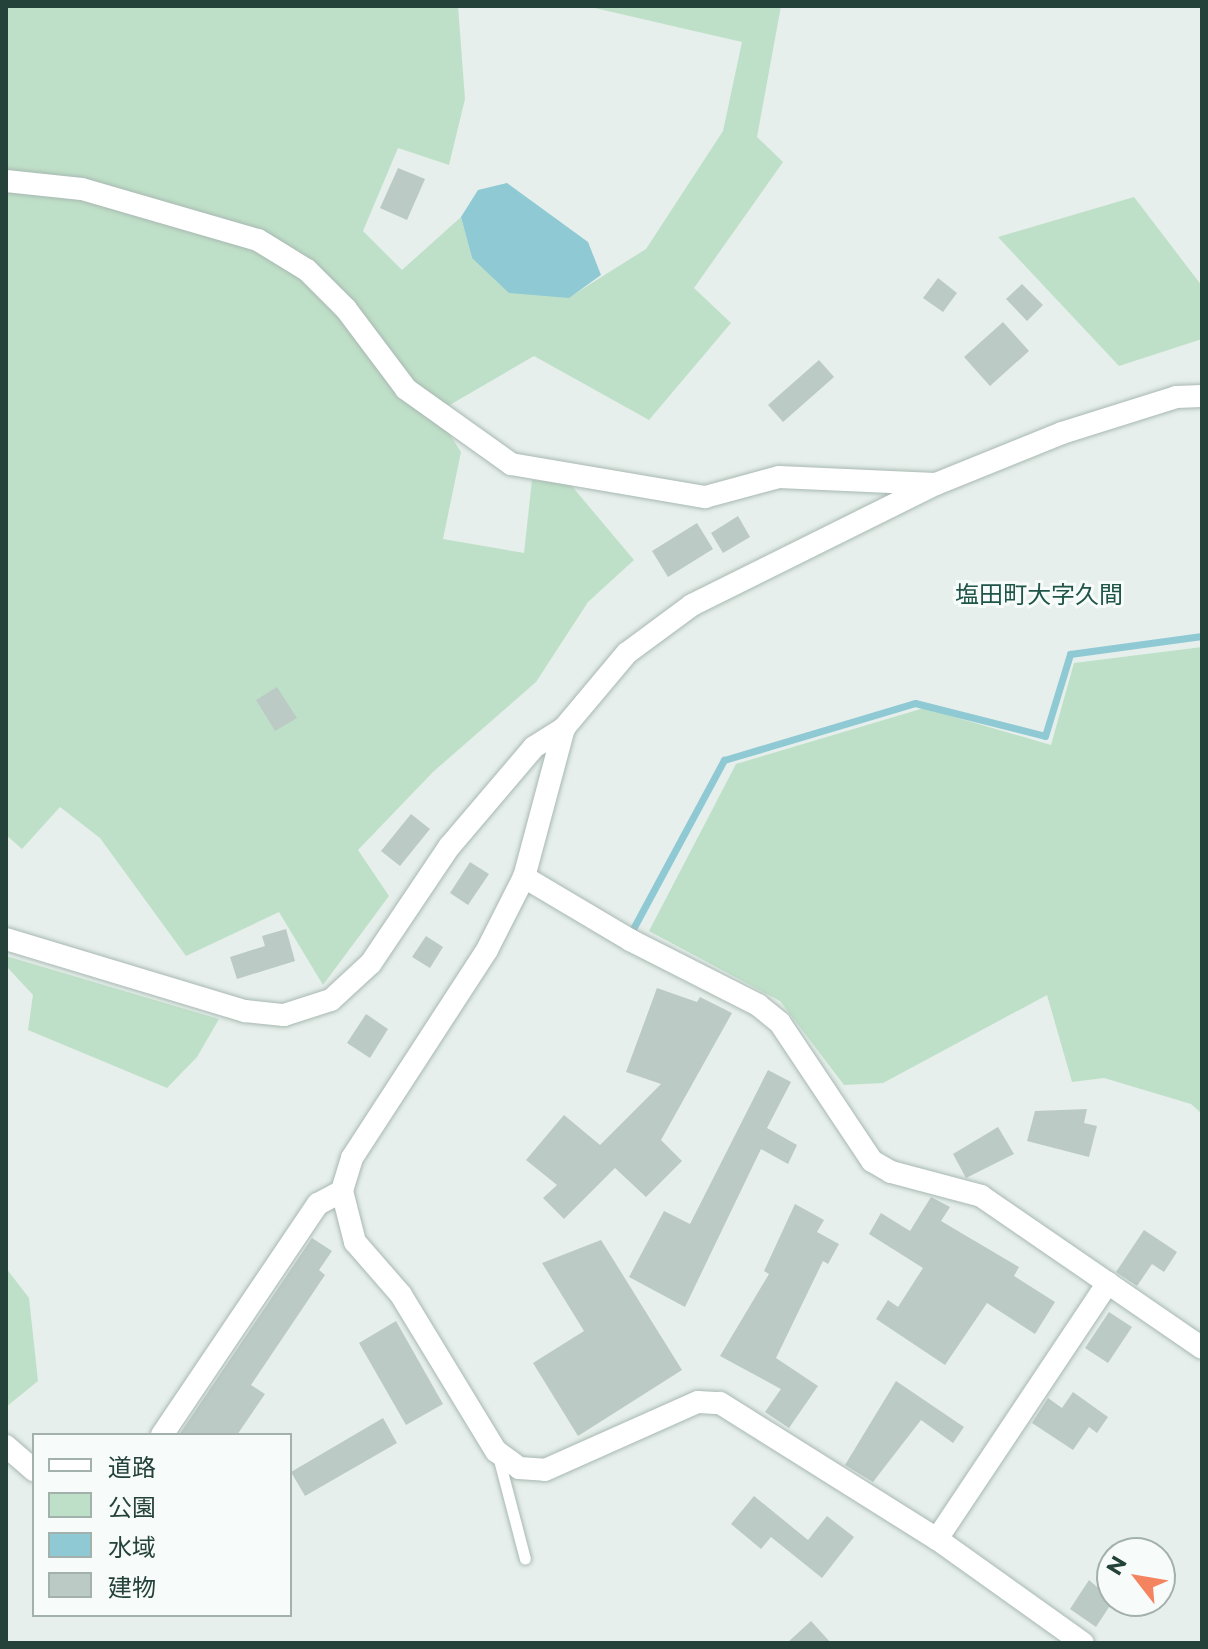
<!DOCTYPE html>
<html>
<head>
<meta charset="utf-8">
<style>
  body { margin:0 }
  #map { position:relative; width:1208px; height:1649px; overflow:hidden; background:#e6efeb; font-family:Montserrat,"Noto Sans JP",sans-serif }
  div>[style] { position:absolute }
  .green>* { inset:0; background:#bfe0c8 }
  .water>* { inset:0; background:#8ec9d4 }
  .stream>* { height:7px; margin:-3.5px; padding:0 3.5px; transform-origin:3.5px; border-radius:3.5px; background:#8ec9d4 }
  .building>* { inset:0; background:#bbcac4 }
  .roads { filter:drop-shadow(0 0 2px #a8b8b2) drop-shadow(0 0 2px #a8b8b2) }
  .service>* { height:11px; margin:-5.5px; padding:0 5.5px; transform-origin:5.5px; border-radius:5.5px; background:#fff }
  .minor>* { height:22px; margin:-11px; padding:0 11px; transform-origin:11px; border-radius:11px; background:#fff }
  span { translate:-50% -50%; white-space:nowrap; text-align:center; line-height:1.15; -webkit-text-stroke:6px #f7fbf9; paint-order:stroke }
  .quarter-label { font-size:24px; color:#1f5548 }
  .frame { position:absolute; inset:0; border:8px solid #24423a; pointer-events:none }
  .legend { position:absolute; left:32px; top:1433px; width:260px; height:184px; box-sizing:border-box; background:#f7fbf9; border:2px solid #a3b1ad; margin:0; padding:10px 14px; list-style:none; font-size:24px; color:#24423a }
  .legend li { display:flex; align-items:center; gap:16px; height:40px }
  .legend b { width:40px; border:2px solid #a3b1ad }
  .north { position:absolute; left:1096px; top:1537px; width:80px; height:80px; box-sizing:border-box; background:#f7fbf9; border:2px solid #a3b1ad; border-radius:50%; rotate:301deg; font-size:22px; font-weight:700; line-height:32px; text-align:center; color:#24423a }
  .north::after { content:''; display:block; margin:auto; width:28px; height:36px; background:#f4845f; clip-path:polygon(50% 0,100% 100%,50% 72%,0 100%) }
</style>
</head>
<body>
<div id="map">
  <div class="green">
    <div style="clip-path:polygon(6px 6px,458px 6px,465px 99px,449px 165px,398px 148px,363px 231px,402px 270px,461px 217px,472px 258px,568px 298px,646px 249px,723px 131px,742px 42px,586px 6px,781px 6px,757px 137px,783px 162px,694px 288px,731px 323px,649px 420px,534px 356px,436px 413px,461px 452px,443px 539px,524px 553px,532px 480px,570px 484px,634px 560px,588px 602px,536px 682px,433px 772px,358px 850px,389px 896px,323px 985px,279px 912px,186px 956px,100px 838px,60px 807px,22px 849px,6px 835px)"></div>
    <div style="clip-path:polygon(1134px 197px,1202px 286px,1202px 339px,1119px 366px,998px 237px)"></div>
    <div style="clip-path:polygon(1202px 647px,1202px 1114px,1191px 1104px,1104px 1078px,1072px 1082px,1047px 995px,883px 1083px,844px 1085px,780px 1001px,649px 931px,736px 764px,924px 708px,1051px 745px,1074px 663px)"></div>
    <div style="clip-path:polygon(6px 956px,219px 1019px,197px 1057px,167px 1088px,28px 1030px,33px 995px,6px 966px)"></div>
    <div style="clip-path:polygon(6px 1268px,29px 1298px,38px 1381px,6px 1407px)"></div>
  </div>
  <div class="water">
    <div style="clip-path:polygon(507px 183px,588px 242px,601px 275px,569px 298px,509px 293px,472px 258px,461px 217px,478px 190px)"></div>
  </div>
  <div class="stream">
    <div style="left:634px;top:927px;width:190px;rotate:-61.7deg"></div>
    <div style="left:724px;top:760px;width:199px;rotate:-16.6deg"></div>
    <div style="left:915px;top:703px;width:134px;rotate:14.2deg"></div>
    <div style="left:1045px;top:736px;width:86px;rotate:-73deg"></div>
    <div style="left:1070px;top:654px;width:133px;rotate:-7.8deg"></div>
  </div>
  <div class="building">
    <div style="clip-path:polygon(398px 168px,425px 179px,407px 220px,380px 208px)"></div>
    <div style="clip-path:polygon(938px 278px,957px 293px,943px 312px,923px 298px)"></div>
    <div style="clip-path:polygon(1022px 284px,1043px 305px,1027px 321px,1006px 299px)"></div>
    <div style="clip-path:polygon(1003px 322px,1029px 351px,990px 386px,964px 357px)"></div>
    <div style="clip-path:polygon(819px 360px,834px 377px,783px 422px,768px 405px)"></div>
    <div style="clip-path:polygon(738px 516px,750px 537px,723px 553px,711px 533px)"></div>
    <div style="clip-path:polygon(697px 523px,713px 549px,668px 577px,652px 551px)"></div>
    <div style="clip-path:polygon(277px 687px,297px 718px,275px 731px,256px 700px)"></div>
    <div style="clip-path:polygon(411px 814px,430px 829px,400px 866px,381px 851px)"></div>
    <div style="clip-path:polygon(470px 862px,489px 874px,468px 905px,450px 893px)"></div>
    <div style="clip-path:polygon(286px 929px,295px 961px,237px 979px,230px 957px,265px 946px,262px 936px)"></div>
    <div style="clip-path:polygon(426px 936px,443px 947px,430px 968px,412px 957px)"></div>
    <div style="clip-path:polygon(657px 988px,697px 1002px,700px 997px,732px 1013px,661px 1140px,682px 1161px,646px 1197px,615px 1168px,564px 1219px,543px 1198px,557px 1185px,526px 1160px,564px 1115px,600px 1145px,661px 1084px,626px 1072px)"></div>
    <div style="clip-path:polygon(366px 1014px,388px 1029px,370px 1058px,347px 1043px)"></div>
    <div style="clip-path:polygon(768px 1070px,791px 1082px,767px 1128px,797px 1145px,788px 1164px,761px 1149px,685px 1307px,629px 1277px,664px 1211px,690px 1224px)"></div>
    <div style="clip-path:polygon(1087px 1109px,1084px 1123px,1097px 1126px,1089px 1157px,1027px 1141px,1035px 1111px)"></div>
    <div style="clip-path:polygon(998px 1127px,1014px 1154px,966px 1178px,953px 1154px)"></div>
    <div style="clip-path:polygon(931px 1197px,950px 1207px,941px 1221px,1019px 1267px,1014px 1276px,1055px 1302px,1035px 1334px,987px 1303px,945px 1365px,876px 1319px,888px 1300px,898px 1307px,923px 1268px,869px 1234px,881px 1213px,910px 1231px)"></div>
    <div style="clip-path:polygon(795px 1204px,824px 1220px,817px 1232px,839px 1244px,828px 1264px,823px 1261px,776px 1358px,818px 1386px,789px 1428px,765px 1412px,781px 1389px,720px 1356px,769px 1274px,764px 1271px)"></div>
    <div style="clip-path:polygon(1144px 1230px,1177px 1252px,1164px 1272px,1152px 1264px,1137px 1286px,1116px 1272px)"></div>
    <div style="clip-path:polygon(312px 1238px,332px 1251px,319px 1270px,325px 1275px,251px 1385px,265px 1394px,237px 1435px,179px 1435px)"></div>
    <div style="clip-path:polygon(601px 1240px,682px 1370px,578px 1436px,533px 1363px,584px 1331px,542px 1263px)"></div>
    <div style="clip-path:polygon(1109px 1312px,1132px 1327px,1108px 1363px,1085px 1348px)"></div>
    <div style="clip-path:polygon(396px 1321px,443px 1404px,406px 1425px,359px 1343px)"></div>
    <div style="clip-path:polygon(896px 1381px,964px 1427px,953px 1443px,921px 1420px,873px 1482px,845px 1465px)"></div>
    <div style="clip-path:polygon(1073px 1392px,1108px 1417px,1097px 1433px,1089px 1427px,1073px 1450px,1032px 1423px,1048px 1398px,1062px 1408px)"></div>
    <div style="clip-path:polygon(383px 1418px,397px 1443px,305px 1496px,291px 1472px)"></div>
    <div style="clip-path:polygon(754px 1496px,808px 1540px,827px 1516px,854px 1537px,822px 1578px,771px 1537px,761px 1549px,731px 1524px)"></div>
    <div style="clip-path:polygon(1089px 1580px,1113px 1601px,1096px 1627px,1070px 1609px)"></div>
    <div style="clip-path:polygon(811px 1621px,831px 1643px,787px 1643px)"></div>
  </div>
  <div class="roads">
    <div class="service">
      <div style="left:498px;top:1456px;width:106px;rotate:75.3deg"></div>
    </div>
    <div class="minor">
      <div style="left:6px;top:181px;width:76px;rotate:6deg"></div>
      <div style="left:82px;top:189px;width:183px;rotate:16.2deg"></div>
      <div style="left:258px;top:240px;width:57px;rotate:31.5deg"></div>
      <div style="left:307px;top:270px;width:55px;rotate:45deg"></div>
      <div style="left:346px;top:309px;width:100px;rotate:53.1deg"></div>
      <div style="left:406px;top:389px;width:129px;rotate:35.5deg"></div>
      <div style="left:511px;top:464px;width:197px;rotate:9.7deg"></div>
      <div style="left:705px;top:497px;width:77px;rotate:-15.1deg"></div>
      <div style="left:779px;top:477px;width:156px;rotate:2.6deg"></div>
      <div style="left:564px;top:728px;width:154px;rotate:105deg"></div>
      <div style="left:524px;top:877px;width:82px;rotate:116.9deg"></div>
      <div style="left:487px;top:950px;width:248px;rotate:123deg"></div>
      <div style="left:352px;top:1158px;width:34px;rotate:107deg"></div>
      <div style="left:342px;top:1191px;width:53px;rotate:75.7deg"></div>
      <div style="left:355px;top:1242px;width:70px;rotate:49deg"></div>
      <div style="left:401px;top:1295px;width:183px;rotate:58.7deg"></div>
      <div style="left:496px;top:1451px;width:29px;rotate:36deg"></div>
      <div style="left:519px;top:1468px;width:26px;rotate:4deg"></div>
      <div style="left:545px;top:1470px;width:167px;rotate:-24deg"></div>
      <div style="left:698px;top:1402px;width:22px;rotate:3deg"></div>
      <div style="left:720px;top:1403px;width:256px;rotate:32.1deg"></div>
      <div style="left:937px;top:1539px;width:179px;rotate:35.5deg"></div>
      <div style="left:524px;top:877px;width:123px;rotate:30.7deg"></div>
      <div style="left:630px;top:940px;width:144px;rotate:26.9deg"></div>
      <div style="left:758px;top:1005px;width:28px;rotate:39deg"></div>
      <div style="left:780px;top:1023px;width:166px;rotate:56.3deg"></div>
      <div style="left:872px;top:1161px;width:22px;rotate:30deg"></div>
      <div style="left:891px;top:1172px;width:93px;rotate:14.9deg"></div>
      <div style="left:981px;top:1196px;width:268px;rotate:34.5deg"></div>
      <div style="left:6px;top:939px;width:250px;rotate:16.8deg"></div>
      <div style="left:245px;top:1011px;width:39px;rotate:6deg"></div>
      <div style="left:284px;top:1015px;width:49px;rotate:-17.7deg"></div>
      <div style="left:331px;top:1000px;width:54px;rotate:-42.8deg"></div>
      <div style="left:371px;top:963px;width:140px;rotate:-56.1deg"></div>
      <div style="left:449px;top:847px;width:131px;rotate:-49.6deg"></div>
      <div style="left:534px;top:747px;width:36px;rotate:-32deg"></div>
      <div style="left:564px;top:728px;width:98px;rotate:-50deg"></div>
      <div style="left:627px;top:653px;width:81px;rotate:-36.4deg"></div>
      <div style="left:692px;top:605px;width:272px;rotate:-26.4deg"></div>
      <div style="left:936px;top:484px;width:136px;rotate:-22deg"></div>
      <div style="left:1062px;top:433px;width:120px;rotate:-17.5deg"></div>
      <div style="left:1176px;top:397px;width:26px;rotate:-2deg"></div>
      <div style="left:162px;top:1435px;width:279px;rotate:-56deg"></div>
      <div style="left:318px;top:1204px;width:27px;rotate:-28deg"></div>
      <div style="left:6px;top:1446px;width:37px;rotate:41deg"></div>
      <div style="left:937px;top:1539px;width:308px;rotate:-56.3deg"></div>
    </div>
  </div>
  <div class="quarter-label">
    <span style="left:1039px;top:595px">塩田町大字久間</span>
  </div>
  <div class="frame"></div>
  <ul class="legend">
  <li><b style="height:10px;background:#fff"></b>道路</li>
  <li><b style="height:22px;background:#bfe0c8"></b>公園</li>
  <li><b style="height:22px;background:#8ec9d4"></b>水域</li>
  <li><b style="height:22px;background:#bbcac4"></b>建物</li>
  </ul>
  <div class="north">N</div>
</div>
</body>
</html>
